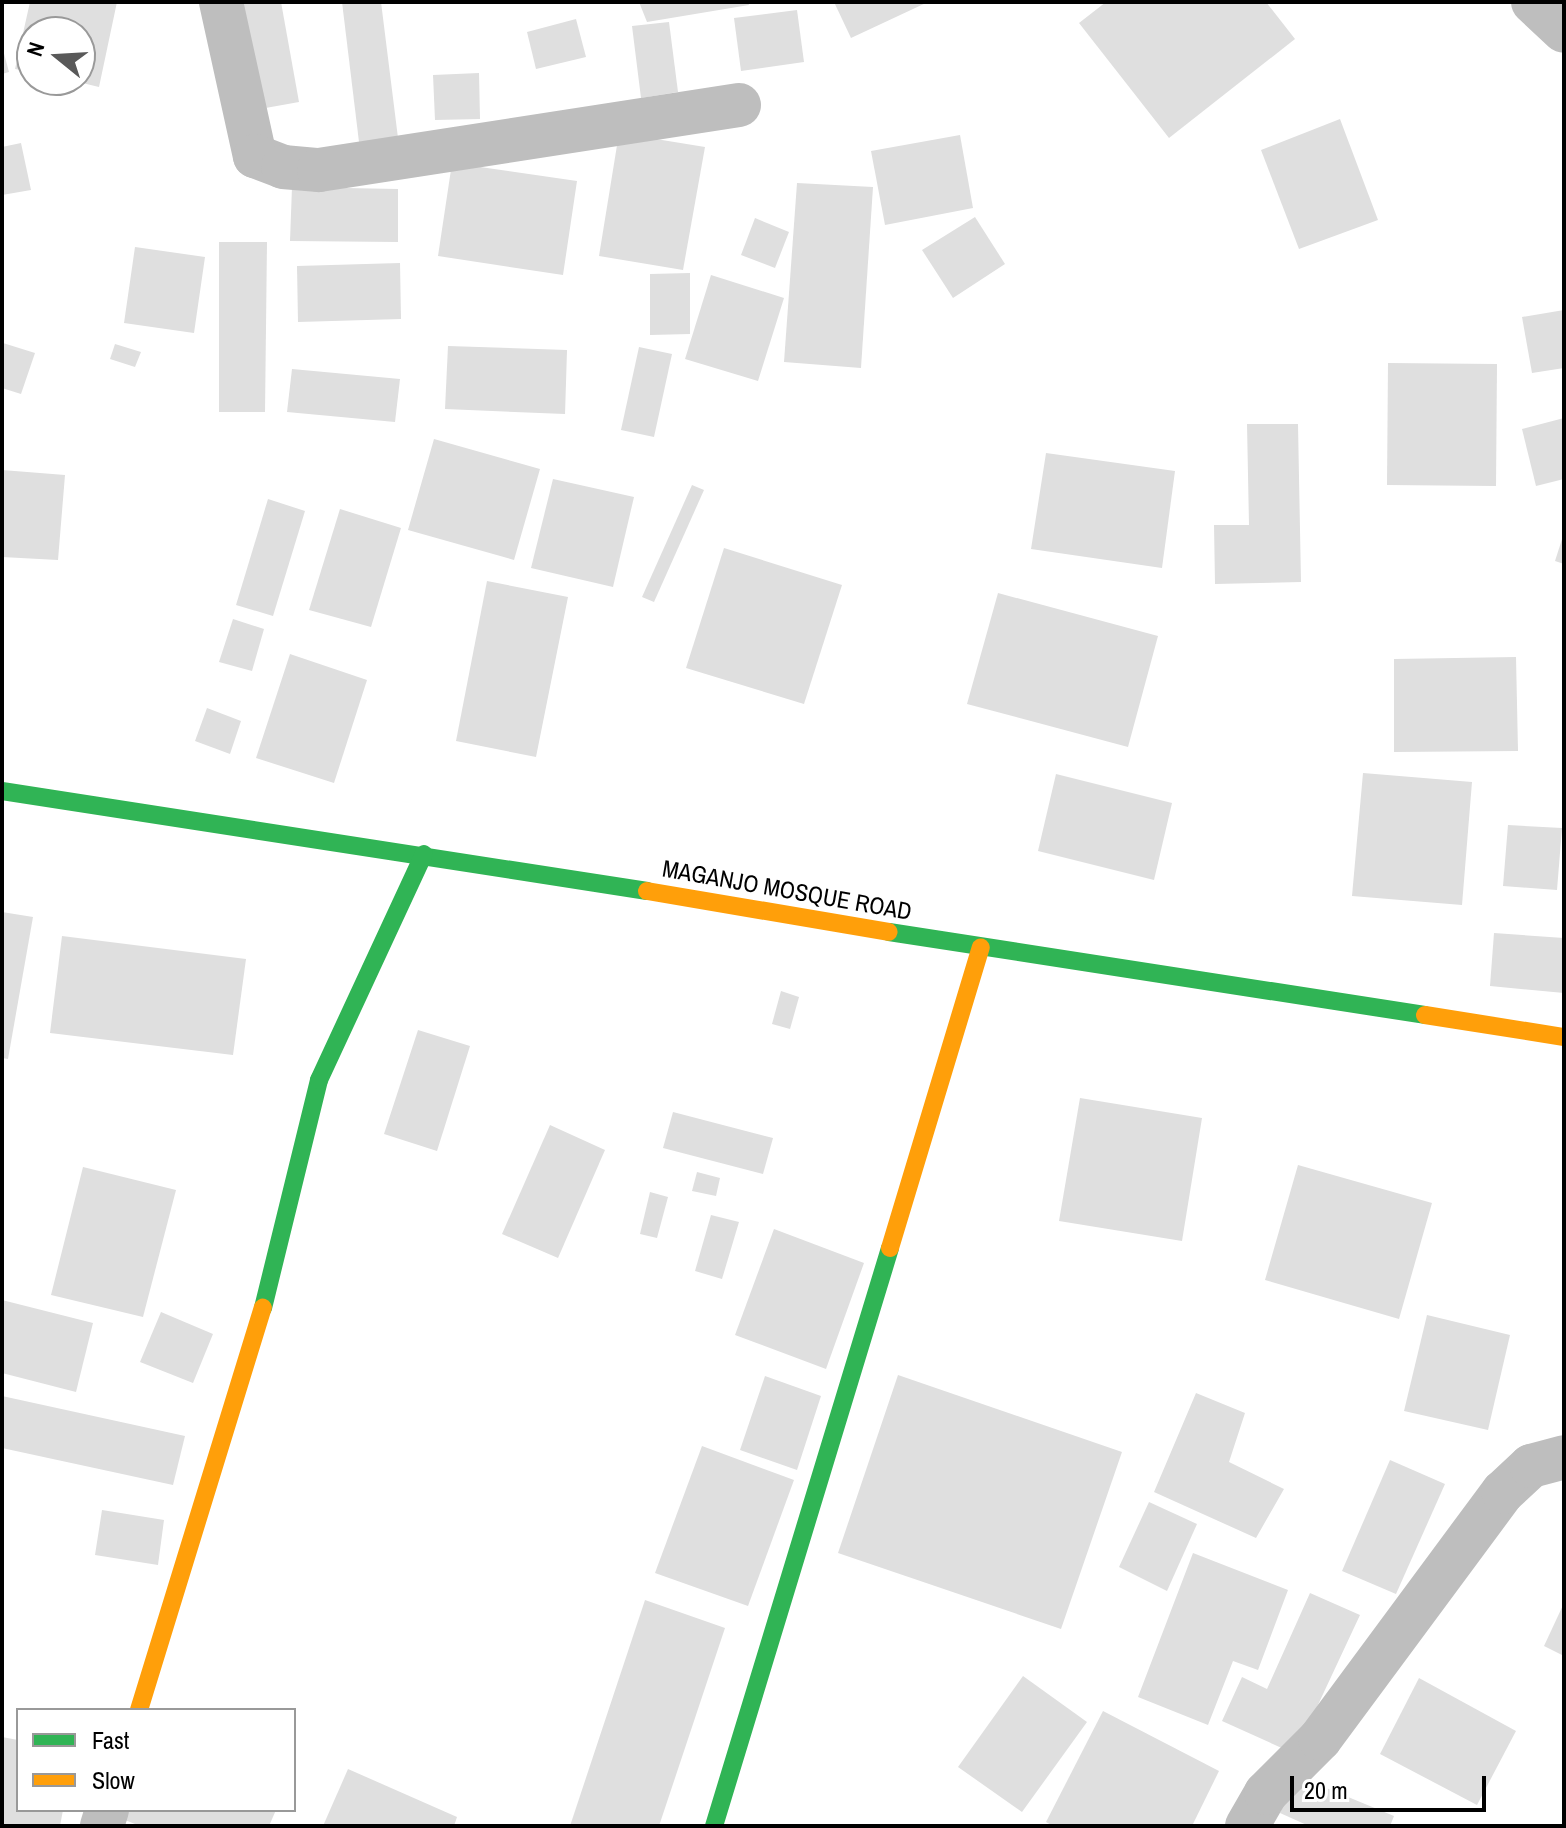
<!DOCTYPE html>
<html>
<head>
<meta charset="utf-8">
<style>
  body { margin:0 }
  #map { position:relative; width:1566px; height:1828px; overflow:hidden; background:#fff; font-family:"Archivo Narrow",sans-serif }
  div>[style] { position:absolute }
  .building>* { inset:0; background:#dfdfdf }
  .street>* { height:44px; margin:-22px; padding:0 22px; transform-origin:22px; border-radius:22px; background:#bebebe }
  .fast>* { height:18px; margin:-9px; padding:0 9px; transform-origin:9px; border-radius:9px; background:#30b455 }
  .slow>* { height:18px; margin:-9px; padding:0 9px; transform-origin:9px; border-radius:9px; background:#ff9f0a }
  span { translate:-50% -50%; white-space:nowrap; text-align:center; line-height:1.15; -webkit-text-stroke:6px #fff; paint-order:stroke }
  .street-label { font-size:24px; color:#000 }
  .frame { position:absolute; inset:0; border:4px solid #000; pointer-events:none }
  .legend { position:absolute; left:16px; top:1708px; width:280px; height:104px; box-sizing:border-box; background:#fff; border:2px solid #999; margin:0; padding:10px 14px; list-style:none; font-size:24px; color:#000 }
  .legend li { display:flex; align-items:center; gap:16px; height:40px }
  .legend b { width:40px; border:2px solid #999 }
  .north { position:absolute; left:16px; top:16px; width:80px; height:80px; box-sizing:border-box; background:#fff; border:2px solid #999; border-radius:50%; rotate:288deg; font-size:22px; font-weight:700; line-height:32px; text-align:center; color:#000 }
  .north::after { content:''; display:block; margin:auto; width:28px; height:36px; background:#595959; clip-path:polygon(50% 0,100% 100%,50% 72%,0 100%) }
  .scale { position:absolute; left:1290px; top:1776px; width:196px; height:36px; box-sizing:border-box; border:4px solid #000; border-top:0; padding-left:10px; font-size:24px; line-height:28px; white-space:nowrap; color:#000; -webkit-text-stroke:6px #fff; paint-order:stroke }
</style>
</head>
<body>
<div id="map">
  <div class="building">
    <div style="clip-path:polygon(30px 2px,117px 2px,99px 87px,74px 81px,80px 80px,80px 32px,32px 32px,32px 72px,15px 69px)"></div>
    <div style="clip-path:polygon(241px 2px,281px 2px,299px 102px,260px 109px)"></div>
    <div style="clip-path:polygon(342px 2px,381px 2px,398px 138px,359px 142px)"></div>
    <div style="clip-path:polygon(639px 2px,748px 2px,749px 5px,647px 22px)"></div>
    <div style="clip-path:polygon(834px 2px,928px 2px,851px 38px)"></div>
    <div style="clip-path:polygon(1106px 2px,1266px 2px,1295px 39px,1169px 138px,1079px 23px)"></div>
    <div style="clip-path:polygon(797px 10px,804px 62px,741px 71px,734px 18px)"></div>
    <div style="clip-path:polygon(576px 19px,586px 57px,536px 69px,527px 32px)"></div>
    <div style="clip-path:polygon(669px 22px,678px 92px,641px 98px,632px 26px)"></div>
    <div style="clip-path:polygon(2px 46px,9px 72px,2px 74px)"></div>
    <div style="clip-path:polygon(479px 73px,480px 119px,435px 120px,433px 75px)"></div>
    <div style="clip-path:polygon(1340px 119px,1378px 220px,1299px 249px,1261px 150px)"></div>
    <div style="clip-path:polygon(619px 133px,705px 147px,683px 270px,599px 256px)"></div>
    <div style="clip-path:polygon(960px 135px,973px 208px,885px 225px,871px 151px)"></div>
    <div style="clip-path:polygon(21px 143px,31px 190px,2px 195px,2px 147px)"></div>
    <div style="clip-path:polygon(452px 163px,577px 181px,563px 275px,438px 256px)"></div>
    <div style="clip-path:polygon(797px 183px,873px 187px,861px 368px,784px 362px)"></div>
    <div style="clip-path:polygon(292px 187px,398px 189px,398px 242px,290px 241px)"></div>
    <div style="clip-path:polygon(975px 217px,1005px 264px,953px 298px,922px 250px)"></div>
    <div style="clip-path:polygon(755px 218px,789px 232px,775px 268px,741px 255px)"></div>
    <div style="clip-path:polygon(219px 242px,267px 242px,265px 412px,219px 412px)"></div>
    <div style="clip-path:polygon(135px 247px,205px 257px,194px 333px,124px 323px)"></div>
    <div style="clip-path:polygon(400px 263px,401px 319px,298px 322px,297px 266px)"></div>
    <div style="clip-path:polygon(690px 273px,690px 334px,650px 335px,650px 274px)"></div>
    <div style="clip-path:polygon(711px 275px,784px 298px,758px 381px,685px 359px)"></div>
    <div style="clip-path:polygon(1564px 310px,1564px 368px,1532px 373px,1522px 317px)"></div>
    <div style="clip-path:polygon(3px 343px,35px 353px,21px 394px,2px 388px)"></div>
    <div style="clip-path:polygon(115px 344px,141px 352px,135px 367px,110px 359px)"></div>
    <div style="clip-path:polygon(448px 346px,567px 350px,565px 414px,445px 409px)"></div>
    <div style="clip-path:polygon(639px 347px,672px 354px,654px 437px,621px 430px)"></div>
    <div style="clip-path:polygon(1388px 363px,1497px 364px,1496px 486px,1387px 485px)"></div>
    <div style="clip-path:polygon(292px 369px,400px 379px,395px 422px,287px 412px)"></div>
    <div style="clip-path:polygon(1564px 418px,1564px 479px,1536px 486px,1522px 429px)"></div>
    <div style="clip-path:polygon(1247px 424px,1298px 424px,1301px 582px,1215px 584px,1214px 525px,1249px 525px)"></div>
    <div style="clip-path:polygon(434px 439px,540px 469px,514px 560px,408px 530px)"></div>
    <div style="clip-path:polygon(1046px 453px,1175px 471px,1162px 568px,1031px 549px)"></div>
    <div style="clip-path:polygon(2px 470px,65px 475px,58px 560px,2px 557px)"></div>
    <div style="clip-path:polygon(553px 479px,634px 497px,613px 587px,531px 568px)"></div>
    <div style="clip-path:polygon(692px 485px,704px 490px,654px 602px,642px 597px)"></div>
    <div style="clip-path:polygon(268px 499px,305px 511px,273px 616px,236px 605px)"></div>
    <div style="clip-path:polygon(340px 509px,401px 528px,371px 627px,309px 610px)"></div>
    <div style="clip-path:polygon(1563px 536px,1564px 536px,1564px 564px,1555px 561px)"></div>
    <div style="clip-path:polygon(724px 548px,842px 585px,804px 704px,686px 668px)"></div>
    <div style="clip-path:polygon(487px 581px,568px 597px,536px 757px,456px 741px)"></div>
    <div style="clip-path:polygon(998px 593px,1158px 636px,1128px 747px,967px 704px)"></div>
    <div style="clip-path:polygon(233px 619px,264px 629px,252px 671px,219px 662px)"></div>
    <div style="clip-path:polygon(290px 654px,367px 680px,334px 783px,256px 758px)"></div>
    <div style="clip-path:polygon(1516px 657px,1518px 751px,1394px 752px,1394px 659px)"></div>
    <div style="clip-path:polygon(207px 708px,241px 721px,230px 754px,195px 741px)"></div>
    <div style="clip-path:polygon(1363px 773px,1472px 782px,1462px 905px,1352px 896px)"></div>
    <div style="clip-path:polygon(1056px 774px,1172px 803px,1154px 880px,1038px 851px)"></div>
    <div style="clip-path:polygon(1508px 825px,1562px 828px,1557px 890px,1503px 886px)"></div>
    <div style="clip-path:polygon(2px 912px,33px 917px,8px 1059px,2px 1058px)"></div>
    <div style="clip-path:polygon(1494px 933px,1564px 938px,1564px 993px,1490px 986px)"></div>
    <div style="clip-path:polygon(62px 936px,246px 959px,233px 1055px,50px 1033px)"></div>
    <div style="clip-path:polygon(781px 991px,799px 997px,790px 1029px,772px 1024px)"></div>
    <div style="clip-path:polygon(418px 1030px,470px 1046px,437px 1151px,384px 1134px)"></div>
    <div style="clip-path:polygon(1080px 1098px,1202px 1118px,1182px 1241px,1059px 1221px)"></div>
    <div style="clip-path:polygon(673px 1112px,773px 1138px,763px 1174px,663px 1148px)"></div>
    <div style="clip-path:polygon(550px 1125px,605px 1150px,558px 1258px,502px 1234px)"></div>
    <div style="clip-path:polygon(1298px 1165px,1432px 1203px,1399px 1319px,1265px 1280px)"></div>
    <div style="clip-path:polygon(83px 1167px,176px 1190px,143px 1317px,51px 1295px)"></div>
    <div style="clip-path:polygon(697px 1172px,720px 1178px,716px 1196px,692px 1191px)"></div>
    <div style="clip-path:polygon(650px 1192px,668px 1197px,657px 1238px,640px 1234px)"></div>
    <div style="clip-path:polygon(711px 1215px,739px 1222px,722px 1279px,695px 1271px)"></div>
    <div style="clip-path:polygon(774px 1229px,864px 1263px,826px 1369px,735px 1335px)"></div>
    <div style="clip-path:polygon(2px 1300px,93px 1323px,76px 1392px,2px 1373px)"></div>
    <div style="clip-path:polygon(161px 1312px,213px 1334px,193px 1383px,140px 1362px)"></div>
    <div style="clip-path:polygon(1427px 1315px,1510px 1335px,1488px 1430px,1404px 1411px)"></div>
    <div style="clip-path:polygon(898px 1375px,1122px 1452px,1061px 1629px,838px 1553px)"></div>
    <div style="clip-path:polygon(765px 1376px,821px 1396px,797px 1470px,740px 1450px)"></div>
    <div style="clip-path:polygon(1196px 1393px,1245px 1413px,1229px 1462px,1284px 1489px,1256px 1538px,1154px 1492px)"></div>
    <div style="clip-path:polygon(2px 1396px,185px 1436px,173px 1485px,2px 1448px)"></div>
    <div style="clip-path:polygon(702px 1446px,794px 1480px,748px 1606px,655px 1573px)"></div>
    <div style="clip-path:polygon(1390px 1460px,1445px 1484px,1396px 1594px,1342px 1571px)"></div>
    <div style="clip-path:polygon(1149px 1502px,1197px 1524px,1167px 1591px,1119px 1567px)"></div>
    <div style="clip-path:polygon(102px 1510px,164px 1520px,158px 1565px,95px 1555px)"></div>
    <div style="clip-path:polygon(1193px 1553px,1288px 1590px,1258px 1670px,1233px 1661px,1208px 1725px,1138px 1697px)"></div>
    <div style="clip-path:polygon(1310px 1593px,1360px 1615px,1295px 1754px,1222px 1721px,1242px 1677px,1267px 1689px)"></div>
    <div style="clip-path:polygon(645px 1600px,725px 1628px,659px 1826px,570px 1826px)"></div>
    <div style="clip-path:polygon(1564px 1603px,1564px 1656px,1544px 1646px)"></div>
    <div style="clip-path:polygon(1023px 1676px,1087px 1722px,1022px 1812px,958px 1767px)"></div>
    <div style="clip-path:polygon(1419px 1678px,1516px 1731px,1477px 1805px,1380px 1754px)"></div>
    <div style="clip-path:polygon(1103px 1711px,1219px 1771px,1192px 1826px,1053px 1826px,1046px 1822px)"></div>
    <div style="clip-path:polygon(2px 1737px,18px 1740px,18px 1810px,63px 1810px,60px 1826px,2px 1826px)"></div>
    <div style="clip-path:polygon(348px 1769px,457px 1817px,454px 1826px,323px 1826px)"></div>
    <div style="clip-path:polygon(1295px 1775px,1394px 1816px,1390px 1826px,1309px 1826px,1280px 1813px)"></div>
    <div style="clip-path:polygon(123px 1810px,276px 1810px,269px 1826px,140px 1826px,120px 1818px)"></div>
  </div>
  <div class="street">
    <div style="left:221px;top:2px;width:158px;rotate:77.6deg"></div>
    <div style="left:255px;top:156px;width:30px;rotate:21deg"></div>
    <div style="left:283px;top:167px;width:36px;rotate:5deg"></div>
    <div style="left:319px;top:170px;width:425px;rotate:-8.8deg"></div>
    <div style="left:1533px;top:2px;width:42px;rotate:43.1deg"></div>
    <div style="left:102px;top:1826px;width:17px;rotate:-73deg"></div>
    <div style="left:1247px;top:1826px;width:38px;rotate:-60deg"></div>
    <div style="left:1266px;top:1793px;width:76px;rotate:-45deg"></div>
    <div style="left:1320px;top:1739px;width:307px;rotate:-53.5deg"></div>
    <div style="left:1503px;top:1492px;width:38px;rotate:-43deg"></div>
    <div style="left:1531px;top:1466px;width:34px;rotate:-15deg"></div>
  </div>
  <div class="fast">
    <div style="left:2px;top:791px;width:653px;rotate:8.81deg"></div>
    <div style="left:889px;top:932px;width:542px;rotate:8.8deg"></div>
    <div style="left:263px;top:1308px;width:235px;rotate:-76.2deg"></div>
    <div style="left:319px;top:1080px;width:249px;rotate:-65.1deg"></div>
    <div style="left:714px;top:1826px;width:604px;rotate:-73.06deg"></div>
  </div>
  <div class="slow">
    <div style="left:647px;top:891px;width:245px;rotate:9.6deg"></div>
    <div style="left:1425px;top:1015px;width:141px;rotate:9deg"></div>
    <div style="left:890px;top:1248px;width:314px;rotate:-73.2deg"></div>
    <div style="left:139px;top:1710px;width:421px;rotate:-72.9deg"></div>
  </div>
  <div class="street-label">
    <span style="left:787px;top:890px;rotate:10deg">MAGANJO MOSQUE ROAD</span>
  </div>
  <div class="frame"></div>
  <ul class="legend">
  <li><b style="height:10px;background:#30b455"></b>Fast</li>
  <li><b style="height:10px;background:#ff9f0a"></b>Slow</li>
  </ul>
  <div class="north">N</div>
  <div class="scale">20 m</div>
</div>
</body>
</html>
